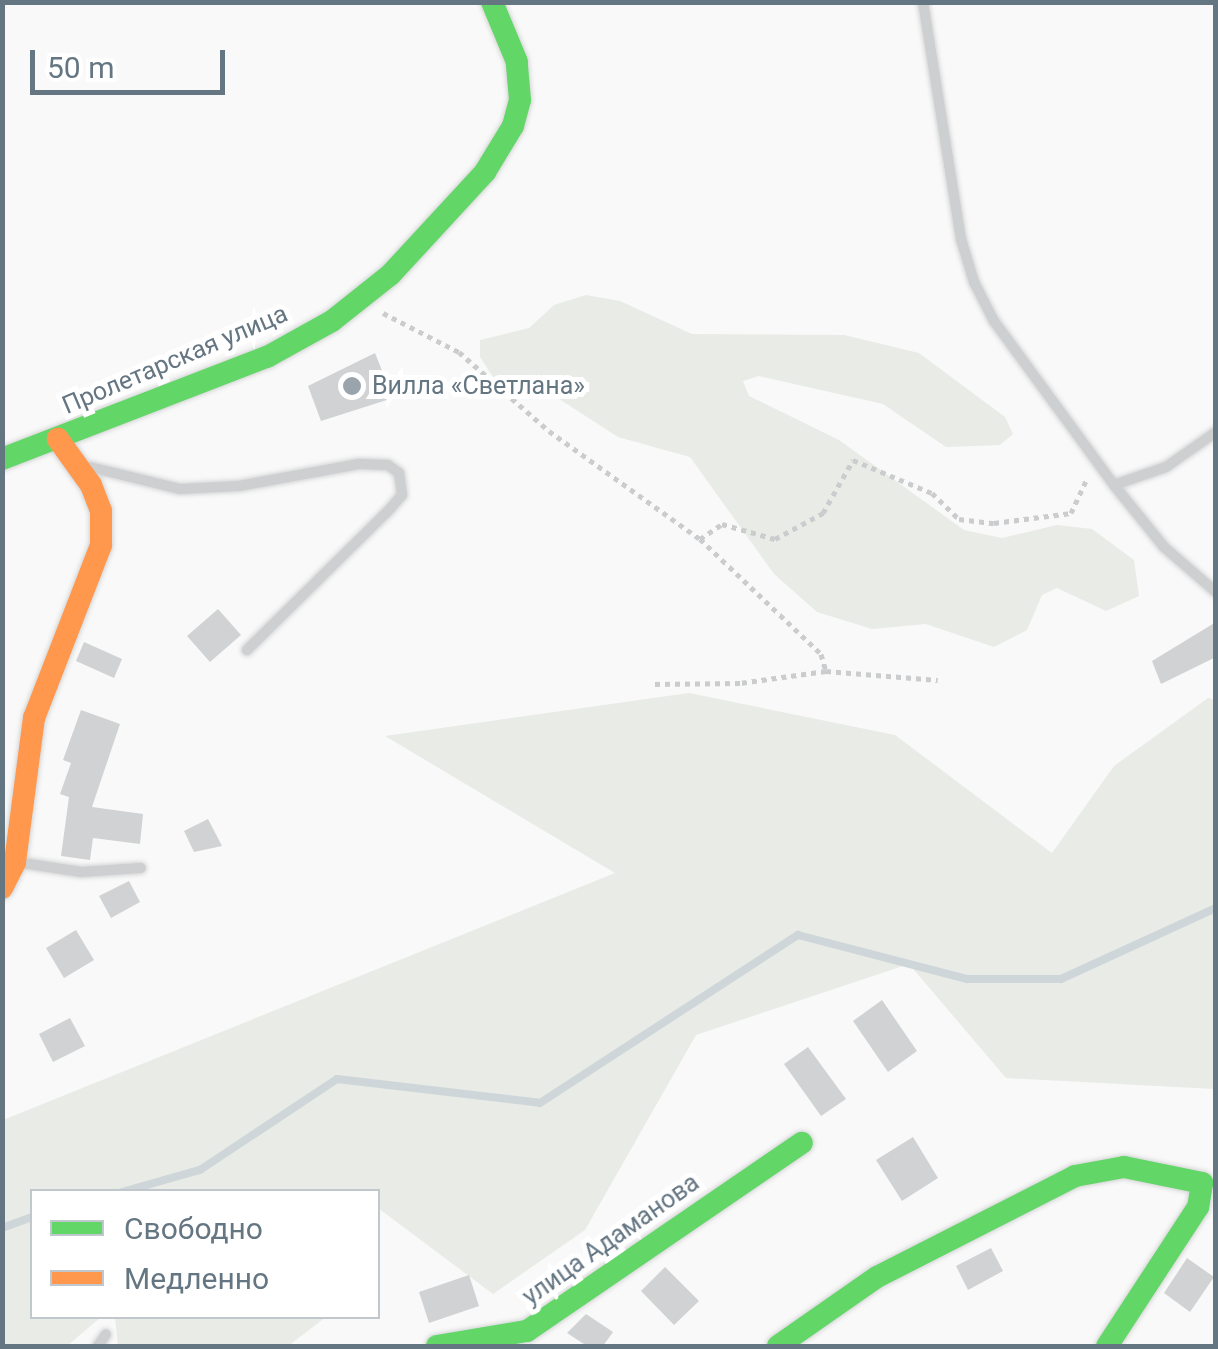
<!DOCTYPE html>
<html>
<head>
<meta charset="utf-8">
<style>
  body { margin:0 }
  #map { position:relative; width:1218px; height:1349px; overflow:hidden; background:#f9f9f9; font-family:Roboto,sans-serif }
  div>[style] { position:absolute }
  .green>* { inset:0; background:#e8ebe6 }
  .stream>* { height:8px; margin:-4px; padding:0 4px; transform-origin:4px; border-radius:4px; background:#ced6d9 }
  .building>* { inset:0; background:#d0d2d3 }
  .path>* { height:5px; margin-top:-2.5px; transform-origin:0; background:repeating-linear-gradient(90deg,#cbcccd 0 5px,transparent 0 10px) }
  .roads { filter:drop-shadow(0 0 2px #d5d6d7) drop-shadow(0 0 2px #d5d6d7) }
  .lane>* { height:10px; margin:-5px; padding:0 5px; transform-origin:5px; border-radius:5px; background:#cecfd0 }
  .fast>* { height:22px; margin:-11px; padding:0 11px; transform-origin:11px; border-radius:11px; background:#63d668 }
  .slow>* { height:22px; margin:-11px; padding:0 11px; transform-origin:11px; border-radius:11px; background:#ff974d }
  .dots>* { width:28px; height:28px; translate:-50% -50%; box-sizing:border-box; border:5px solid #fff; border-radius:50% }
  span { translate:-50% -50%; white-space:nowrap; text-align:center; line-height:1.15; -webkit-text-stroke:10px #fff; paint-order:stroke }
  .street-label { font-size:25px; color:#657683 }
  .poi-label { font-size:25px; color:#657683 }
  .left { translate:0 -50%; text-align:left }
  .frame { position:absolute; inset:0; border:5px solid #657683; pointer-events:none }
  .legend { position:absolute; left:30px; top:1189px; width:350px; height:130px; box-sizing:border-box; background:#fff; border:2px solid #c1c8cd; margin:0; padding:12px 18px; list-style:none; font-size:30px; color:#657683 }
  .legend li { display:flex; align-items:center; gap:20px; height:50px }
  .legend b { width:50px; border:2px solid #c1c8cd }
  .scale { position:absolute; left:30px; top:50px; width:195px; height:45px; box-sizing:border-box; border:5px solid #657683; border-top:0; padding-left:12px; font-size:30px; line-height:35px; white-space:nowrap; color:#657683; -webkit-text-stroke:8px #fff; paint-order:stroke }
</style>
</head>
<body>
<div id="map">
  <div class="green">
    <div style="clip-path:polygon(586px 295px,620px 301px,692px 334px,844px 335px,919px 353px,1005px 417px,1013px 434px,1000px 445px,946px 447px,883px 404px,759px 376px,743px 381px,749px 396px,839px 440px,964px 530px,1002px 538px,1057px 525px,1092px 529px,1134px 560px,1139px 596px,1106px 611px,1057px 588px,1042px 595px,1027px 630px,994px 647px,926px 624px,872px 629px,817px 612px,774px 574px,690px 457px,618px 437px,556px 397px,495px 380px,480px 357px,480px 340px,529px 328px,554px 305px)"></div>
    <div style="clip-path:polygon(689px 693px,895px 735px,1052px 853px,1114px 766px,1208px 698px,1215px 700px,1215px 1089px,1006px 1078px,909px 964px,696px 1035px,585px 1230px,493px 1294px,378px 1208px,378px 1192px,32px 1192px,32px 1316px,101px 1317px,67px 1346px,3px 1346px,3px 1120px,615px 873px,385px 736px)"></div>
    <div style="clip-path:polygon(115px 1317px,115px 1316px,326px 1317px,288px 1346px,118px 1346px)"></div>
  </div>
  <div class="stream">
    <div style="left:122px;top:1192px;width:81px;rotate:-15.8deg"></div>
    <div style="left:200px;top:1170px;width:164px;rotate:-33.6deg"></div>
    <div style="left:337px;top:1079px;width:204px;rotate:6.7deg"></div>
    <div style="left:540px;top:1103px;width:308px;rotate:-33.1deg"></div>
    <div style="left:798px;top:935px;width:175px;rotate:14.6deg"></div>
    <div style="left:967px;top:979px;width:94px"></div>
    <div style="left:1061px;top:979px;width:170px;rotate:-24.6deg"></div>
    <div style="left:2px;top:1228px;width:32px;rotate:-20deg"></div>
  </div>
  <div class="building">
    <div style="clip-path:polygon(375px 353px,393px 398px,321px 421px,308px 386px)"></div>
    <div style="clip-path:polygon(218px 609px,241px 635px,210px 662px,187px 636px)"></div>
    <div style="clip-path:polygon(1216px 622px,1216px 657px,1161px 684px,1152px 661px)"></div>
    <div style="clip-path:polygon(84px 642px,122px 659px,114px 678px,76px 661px)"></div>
    <div style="clip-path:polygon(81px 710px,120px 724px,92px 807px,143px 814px,140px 844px,93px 838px,90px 860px,61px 856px,69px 797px,60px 794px,71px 763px,63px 760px)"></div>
    <div style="clip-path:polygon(208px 819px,222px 846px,194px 852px,184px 831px)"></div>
    <div style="clip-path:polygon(129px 881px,140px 902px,111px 918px,99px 896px)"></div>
    <div style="clip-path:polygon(76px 930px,94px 960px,64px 978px,46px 948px)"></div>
    <div style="clip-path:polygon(882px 1000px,917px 1051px,888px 1072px,853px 1021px)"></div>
    <div style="clip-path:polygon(70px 1018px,85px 1046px,53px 1062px,39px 1034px)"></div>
    <div style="clip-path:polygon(808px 1047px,846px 1099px,821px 1116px,784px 1064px)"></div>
    <div style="clip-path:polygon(913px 1137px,938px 1178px,902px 1201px,876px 1160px)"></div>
    <div style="clip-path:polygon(991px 1248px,1003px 1271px,968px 1290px,956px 1266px)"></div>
    <div style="clip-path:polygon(1187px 1258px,1214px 1277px,1190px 1312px,1164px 1293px)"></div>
    <div style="clip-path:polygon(665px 1267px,699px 1301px,674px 1325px,641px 1291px)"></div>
    <div style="clip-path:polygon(469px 1275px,479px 1306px,429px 1323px,419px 1292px)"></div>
    <div style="clip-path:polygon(586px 1314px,613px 1332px,603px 1346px,587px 1346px,567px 1333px)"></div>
  </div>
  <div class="path">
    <div style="left:383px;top:313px;width:85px;rotate:27.2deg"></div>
    <div style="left:459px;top:352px;width:120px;rotate:41.3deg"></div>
    <div style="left:549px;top:431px;width:186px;rotate:35.6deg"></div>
    <div style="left:700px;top:539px;width:167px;rotate:43.5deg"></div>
    <div style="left:821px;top:654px;width:18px;rotate:74deg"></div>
    <div style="left:826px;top:671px;width:87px;rotate:172.1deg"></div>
    <div style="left:740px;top:683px;width:87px;rotate:179.3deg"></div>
    <div style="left:700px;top:539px;width:27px;rotate:-34deg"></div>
    <div style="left:722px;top:524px;width:55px;rotate:15.8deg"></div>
    <div style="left:775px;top:539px;width:55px;rotate:-28.4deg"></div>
    <div style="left:823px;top:513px;width:61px;rotate:-60.5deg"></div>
    <div style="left:853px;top:460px;width:86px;rotate:22.7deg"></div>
    <div style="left:932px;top:493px;width:37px;rotate:44deg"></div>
    <div style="left:959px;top:519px;width:35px;rotate:7deg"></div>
    <div style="left:994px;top:523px;width:78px;rotate:-7.4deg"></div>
    <div style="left:1071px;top:513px;width:38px;rotate:-65deg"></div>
    <div style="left:826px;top:671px;width:112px;rotate:4.6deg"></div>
  </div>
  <div class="roads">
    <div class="lane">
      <div style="left:923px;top:2px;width:240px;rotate:80.9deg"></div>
      <div style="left:961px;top:239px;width:45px;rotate:73.2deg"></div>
      <div style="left:974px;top:282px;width:44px;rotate:62.9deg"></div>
      <div style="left:994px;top:321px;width:203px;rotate:53.8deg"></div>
      <div style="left:1114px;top:485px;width:80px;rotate:51.1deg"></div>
      <div style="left:1164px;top:547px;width:69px;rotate:40.9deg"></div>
      <div style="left:90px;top:467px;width:93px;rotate:13.7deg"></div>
      <div style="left:180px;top:489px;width:59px;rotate:-2.9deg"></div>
      <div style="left:239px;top:486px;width:122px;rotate:-10.4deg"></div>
      <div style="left:359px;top:464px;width:29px;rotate:2deg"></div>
      <div style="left:388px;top:465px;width:14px;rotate:36deg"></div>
      <div style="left:399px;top:473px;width:22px;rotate:82deg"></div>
      <div style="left:402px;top:495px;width:18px;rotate:131deg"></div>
      <div style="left:390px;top:509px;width:201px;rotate:135.4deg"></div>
      <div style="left:1114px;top:485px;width:55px;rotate:-19.1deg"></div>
      <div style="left:1166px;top:467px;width:61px;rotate:-35deg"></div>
      <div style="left:16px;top:862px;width:66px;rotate:8.7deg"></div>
      <div style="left:81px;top:872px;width:60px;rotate:-3.8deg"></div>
      <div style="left:98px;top:1346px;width:14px;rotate:-56deg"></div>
    </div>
    <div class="fast">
      <div style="left:2px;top:459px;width:284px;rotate:-21.1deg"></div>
      <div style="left:267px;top:357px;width:74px;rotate:-29deg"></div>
      <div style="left:332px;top:321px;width:75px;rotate:-38.5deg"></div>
      <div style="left:391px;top:274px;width:139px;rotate:-47.3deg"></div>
      <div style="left:485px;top:172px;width:54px;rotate:-58.7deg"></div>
      <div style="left:513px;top:126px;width:27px;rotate:-75deg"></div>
      <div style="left:520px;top:100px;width:38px;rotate:-95deg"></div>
      <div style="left:517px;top:62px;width:65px;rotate:-112.6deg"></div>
      <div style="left:437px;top:1346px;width:91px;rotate:-9.5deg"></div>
      <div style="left:527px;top:1331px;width:333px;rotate:-34.4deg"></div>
      <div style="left:778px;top:1346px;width:121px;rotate:-34.9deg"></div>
      <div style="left:877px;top:1277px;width:222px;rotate:-27deg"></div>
      <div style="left:1075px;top:1176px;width:50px;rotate:-10.4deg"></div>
      <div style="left:1124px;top:1167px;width:80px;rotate:11.6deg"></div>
      <div style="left:1202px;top:1183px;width:24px;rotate:99deg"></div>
      <div style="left:1198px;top:1207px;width:166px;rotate:123.2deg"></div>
    </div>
    <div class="slow">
      <div style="left:2px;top:888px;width:29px;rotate:-63deg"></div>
      <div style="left:15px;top:862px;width:145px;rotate:-82.5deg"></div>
      <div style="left:34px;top:718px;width:186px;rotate:-68.8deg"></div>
      <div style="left:101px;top:545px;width:34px;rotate:-90deg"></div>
      <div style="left:101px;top:511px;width:28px;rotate:-111deg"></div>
      <div style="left:91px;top:485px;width:57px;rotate:-125.7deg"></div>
    </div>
  </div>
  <div class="dots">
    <div style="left:352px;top:386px;background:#99a4ac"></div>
  </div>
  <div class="street-label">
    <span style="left:175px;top:360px;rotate:-23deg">Пролетарская улица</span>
    <span style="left:611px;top:1240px;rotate:-35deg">улица Адаманова</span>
  </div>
  <div class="poi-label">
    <span class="left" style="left:372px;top:386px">Вилла «Светлана»</span>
  </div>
  <div class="frame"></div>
  <ul class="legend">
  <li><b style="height:12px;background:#63d668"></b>Свободно</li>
  <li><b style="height:12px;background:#ff974d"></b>Медленно</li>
  </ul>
  <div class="scale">50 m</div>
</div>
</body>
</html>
